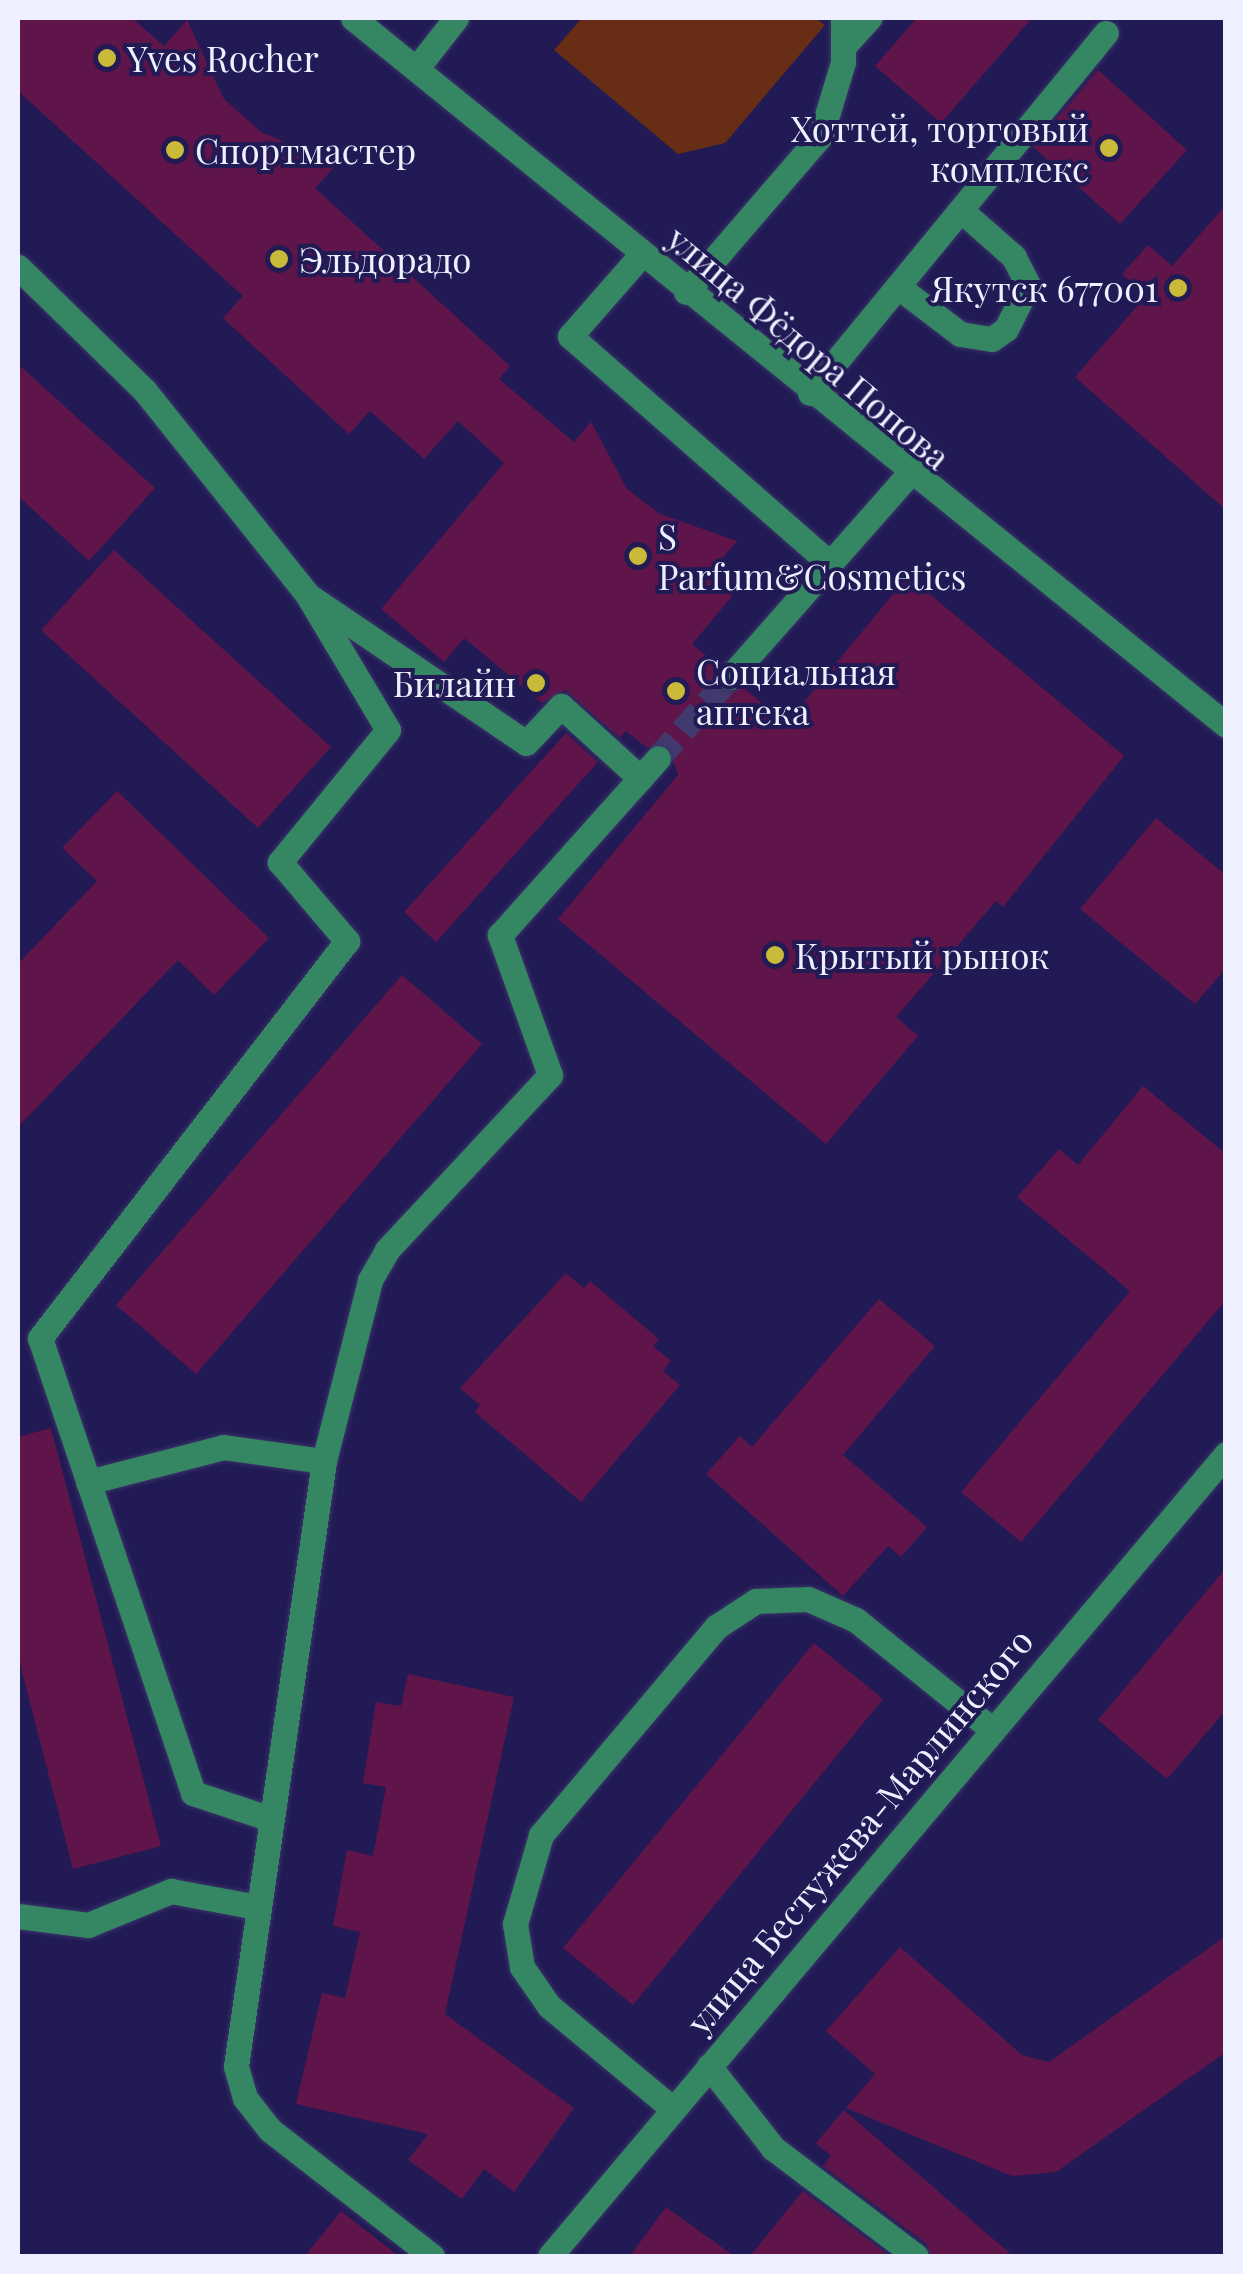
<!DOCTYPE html>
<html>
<head>
<meta charset="utf-8">
<style>
  body { margin:0 }
  #map { position:relative; width:1243px; height:2274px; overflow:hidden; background:#211a55; font-family:"Playfair Display",serif }
  div>[style] { position:absolute }
  .green>* { inset:0; background:#672e15 }
  .building>* { inset:0; background:#60154a }
  .minor-tunnel>* { height:25px; margin-top:-12.5px; transform-origin:0; background:repeating-linear-gradient(90deg,#403a6e 0 25px,transparent 0 37px) }
  .roads { filter:drop-shadow(0 0 2px #3a3469) drop-shadow(0 0 2px #3a3469) }
  .minor>* { height:25px; margin:-12.5px; padding:0 12.5px; transform-origin:12.5px; border-radius:12.5px; background:#358663 }
  .dots>* { width:28px; height:28px; translate:-50% -50%; box-sizing:border-box; border:5px solid #211a55; border-radius:50% }
  span { translate:-50% -50%; white-space:nowrap; text-align:center; line-height:1.15; -webkit-text-stroke:8px #211a55; paint-order:stroke }
  .poi-label { font-size:35px; color:#eef0ff }
  .left { translate:0 -50%; text-align:left }
  .right { translate:-100% -50%; text-align:right }
  .street-label { font-size:35px; color:#eef0ff }
  .frame { position:absolute; inset:0; border:20px solid #eef0ff; pointer-events:none }
</style>
</head>
<body>
<div id="map">
  <div class="green">
    <div style="clip-path:polygon(582px 18px,815px 18px,825px 25px,725px 143px,678px 154px,554px 50px)"></div>
  </div>
  <div class="building">
    <div style="clip-path:polygon(18px 18px,132px 18px,164px 46px,187px 20px,224px 99px,261px 132px,337px 164px,315px 188px,510px 366px,499px 379px,574px 442px,591px 422px,627px 489px,660px 514px,737px 541px,719px 562px,744px 582px,692px 644px,718px 666px,720px 690px,743px 687px,786px 724px,908px 576px,1124px 756px,1003px 907px,996px 901px,896px 1017px,918px 1036px,826px 1144px,558px 919px,678px 775px,669px 747px,646px 747px,626px 731px,620px 738px,565px 690px,542px 703px,464px 638px,444px 662px,381px 609px,504px 463px,458px 421px,424px 459px,370px 411px,349px 434px,223px 318px,243px 296px,18px 91px)"></div>
    <div style="clip-path:polygon(917px 18px,1032px 18px,941px 123px,875px 66px)"></div>
    <div style="clip-path:polygon(1098px 70px,1187px 150px,1120px 224px,1033px 147px)"></div>
    <div style="clip-path:polygon(1226px 205px,1226px 510px,1075px 377px,1146px 296px,1122px 274px,1148px 245px,1172px 266px)"></div>
    <div style="clip-path:polygon(18px 364px,155px 488px,89px 561px,18px 496px)"></div>
    <div style="clip-path:polygon(114px 550px,331px 747px,258px 828px,41px 630px)"></div>
    <div style="clip-path:polygon(566px 733px,598px 762px,436px 942px,404px 912px)"></div>
    <div style="clip-path:polygon(117px 791px,269px 938px,214px 995px,178px 960px,18px 1127px,18px 964px,97px 881px,62px 848px)"></div>
    <div style="clip-path:polygon(1156px 818px,1226px 875px,1226px 968px,1195px 1004px,1080px 909px)"></div>
    <div style="clip-path:polygon(402px 975px,482px 1044px,196px 1374px,116px 1305px)"></div>
    <div style="clip-path:polygon(1143px 1086px,1226px 1154px,1226px 1300px,1021px 1542px,961px 1492px,1130px 1291px,1017px 1197px,1059px 1149px,1078px 1165px)"></div>
    <div style="clip-path:polygon(566px 1273px,584px 1288px,590px 1281px,659px 1339px,653px 1346px,671px 1361px,663px 1371px,680px 1385px,581px 1502px,475px 1412px,480px 1405px,460px 1388px)"></div>
    <div style="clip-path:polygon(879px 1299px,935px 1346px,843px 1455px,927px 1527px,901px 1557px,888px 1546px,843px 1596px,706px 1474px,740px 1436px,752px 1447px)"></div>
    <div style="clip-path:polygon(51px 1428px,161px 1846px,73px 1869px,18px 1656px,18px 1437px)"></div>
    <div style="clip-path:polygon(1226px 1568px,1226px 1710px,1167px 1779px,1098px 1720px)"></div>
    <div style="clip-path:polygon(814px 1643px,883px 1699px,633px 2005px,563px 1948px)"></div>
    <div style="clip-path:polygon(408px 1674px,514px 1697px,445px 2014px,574px 2108px,514px 2192px,484px 2169px,462px 2199px,408px 2160px,428px 2134px,296px 2104px,322px 1993px,345px 1998px,360px 1932px,333px 1926px,347px 1850px,373px 1856px,386px 1787px,363px 1783px,376px 1702px,401px 1706px)"></div>
    <div style="clip-path:polygon(1226px 1936px,1226px 2052px,1056px 2172px,1012px 2176px,846px 2108px,875px 2074px,826px 2031px,900px 1947px,1022px 2055px,1049px 2062px)"></div>
    <div style="clip-path:polygon(844px 2110px,1013px 2256px,932px 2256px,926px 2243px,823px 2166px,831px 2156px,816px 2143px)"></div>
    <div style="clip-path:polygon(803px 2191px,890px 2256px,750px 2256px)"></div>
    <div style="clip-path:polygon(666px 2207px,734px 2256px,630px 2256px)"></div>
    <div style="clip-path:polygon(341px 2211px,399px 2256px,305px 2256px)"></div>
  </div>
  <div class="minor-tunnel">
    <div style="left:658px;top:758px;width:108px;rotate:-48.4deg"></div>
  </div>
  <div class="roads">
    <div class="minor">
      <div style="left:353px;top:18px;width:1123px;rotate:39deg"></div>
      <div style="left:844px;top:46px;width:38px;rotate:-48deg"></div>
      <div style="left:416px;top:69px;width:65px;rotate:-51.9deg"></div>
      <div style="left:641px;top:255px;width:108px;rotate:131.2deg"></div>
      <div style="left:570px;top:336px;width:346px;rotate:41.2deg"></div>
      <div style="left:18px;top:267px;width:177px;rotate:44.3deg"></div>
      <div style="left:145px;top:391px;width:260px;rotate:51.4deg"></div>
      <div style="left:307px;top:594px;width:158px;rotate:59.2deg"></div>
      <div style="left:388px;top:730px;width:171px;rotate:129.3deg"></div>
      <div style="left:280px;top:862px;width:104px;rotate:49.7deg"></div>
      <div style="left:347px;top:941px;width:502px;rotate:127.71deg"></div>
      <div style="left:40px;top:1338px;width:480px;rotate:71.4deg"></div>
      <div style="left:193px;top:1793px;width:82px;rotate:18.4deg"></div>
      <div style="left:901px;top:289px;width:74px;rotate:37.3deg"></div>
      <div style="left:960px;top:334px;width:32px;rotate:9deg"></div>
      <div style="left:992px;top:339px;width:17px;rotate:-36deg"></div>
      <div style="left:1006px;top:329px;width:49px;rotate:-63.4deg"></div>
      <div style="left:1028px;top:285px;width:31px;rotate:-117deg"></div>
      <div style="left:1014px;top:257px;width:68px;rotate:-138.6deg"></div>
      <div style="left:686px;top:292px;width:207px;rotate:-49.3deg"></div>
      <div style="left:821px;top:135px;width:76px;rotate:-73.2deg"></div>
      <div style="left:843px;top:62px;width:44px;rotate:-90deg"></div>
      <div style="left:810px;top:393px;width:466px;rotate:-50.6deg"></div>
      <div style="left:312px;top:598px;width:258px;rotate:34.1deg"></div>
      <div style="left:526px;top:743px;width:51px;rotate:-46.6deg"></div>
      <div style="left:561px;top:706px;width:107px;rotate:42.3deg"></div>
      <div style="left:730px;top:677px;width:269px;rotate:-48.6deg"></div>
      <div style="left:88px;top:1482px;width:140px;rotate:-14.4deg"></div>
      <div style="left:224px;top:1447px;width:101px;rotate:8deg"></div>
      <div style="left:18px;top:1916px;width:71px;rotate:7.3deg"></div>
      <div style="left:88px;top:1925px;width:90px;rotate:-22.3deg"></div>
      <div style="left:171px;top:1891px;width:87px;rotate:10.5deg"></div>
      <div style="left:709px;top:2066px;width:104px;rotate:52deg"></div>
      <div style="left:773px;top:2148px;width:179px;rotate:37.1deg"></div>
      <div style="left:673px;top:2109px;width:161px;rotate:-140.3deg"></div>
      <div style="left:549px;top:2006px;width:47px;rotate:-124.7deg"></div>
      <div style="left:522px;top:1967px;width:44px;rotate:-99.2deg"></div>
      <div style="left:515px;top:1924px;width:93px;rotate:-73.7deg"></div>
      <div style="left:541px;top:1835px;width:272px;rotate:-49.9deg"></div>
      <div style="left:716px;top:1627px;width:48px;rotate:-33deg"></div>
      <div style="left:756px;top:1601px;width:52px;rotate:-2.2deg"></div>
      <div style="left:808px;top:1599px;width:52px;rotate:23.6deg"></div>
      <div style="left:856px;top:1620px;width:171px;rotate:38.8deg"></div>
      <div style="left:432px;top:2256px;width:205px;rotate:-142.1deg"></div>
      <div style="left:270px;top:2130px;width:41px;rotate:-128deg"></div>
      <div style="left:245px;top:2098px;width:33px;rotate:-106deg"></div>
      <div style="left:236px;top:2066px;width:611px;rotate:-81.72deg"></div>
      <div style="left:324px;top:1461px;width:187px;rotate:-75.7deg"></div>
      <div style="left:370px;top:1280px;width:34px;rotate:-60deg"></div>
      <div style="left:387px;top:1250px;width:239px;rotate:-47deg"></div>
      <div style="left:550px;top:1075px;width:149px;rotate:-109.7deg"></div>
      <div style="left:500px;top:935px;width:237px;rotate:-48.2deg"></div>
      <div style="left:550px;top:2256px;width:1049px;rotate:-49.87deg"></div>
    </div>
  </div>
  <div class="dots">
    <div style="left:107px;top:58px;background:#caba3a"></div>
    <div style="left:1109px;top:148px;background:#caba3a"></div>
    <div style="left:175px;top:150px;background:#caba3a"></div>
    <div style="left:279px;top:259px;background:#caba3a"></div>
    <div style="left:1178px;top:288px;background:#caba3a"></div>
    <div style="left:638px;top:556px;background:#caba3a"></div>
    <div style="left:536px;top:683px;background:#caba3a"></div>
    <div style="left:676px;top:691px;background:#caba3a"></div>
    <div style="left:775px;top:955px;background:#caba3a"></div>
  </div>
  <div class="poi-label">
    <span class="left" style="left:127px;top:58px">Yves Rocher</span>
    <span class="right" style="left:1089px;top:148px">Хоттей, торговый<br>комплекс</span>
    <span class="left" style="left:195px;top:150px">Спортмастер</span>
    <span class="left" style="left:299px;top:259px">Эльдорадо</span>
    <span class="right" style="left:1158px;top:288px">Якутск 677001</span>
    <span class="left" style="left:658px;top:556px">S<br>Parfum&amp;Cosmetics</span>
    <span class="left" style="left:696px;top:691px">Социальная<br>аптека</span>
    <span class="right" style="left:516px;top:683px">Билайн</span>
    <span class="left" style="left:795px;top:955px">Крытый рынок</span>
  </div>
  <div class="street-label">
    <span style="left:809px;top:347px;rotate:40deg">улица Фёдора Попова</span>
    <span style="left:859px;top:1831px;rotate:-50deg">улица Бестужева-Марлинского</span>
  </div>
  <div class="frame"></div>
</div>
</body>
</html>
